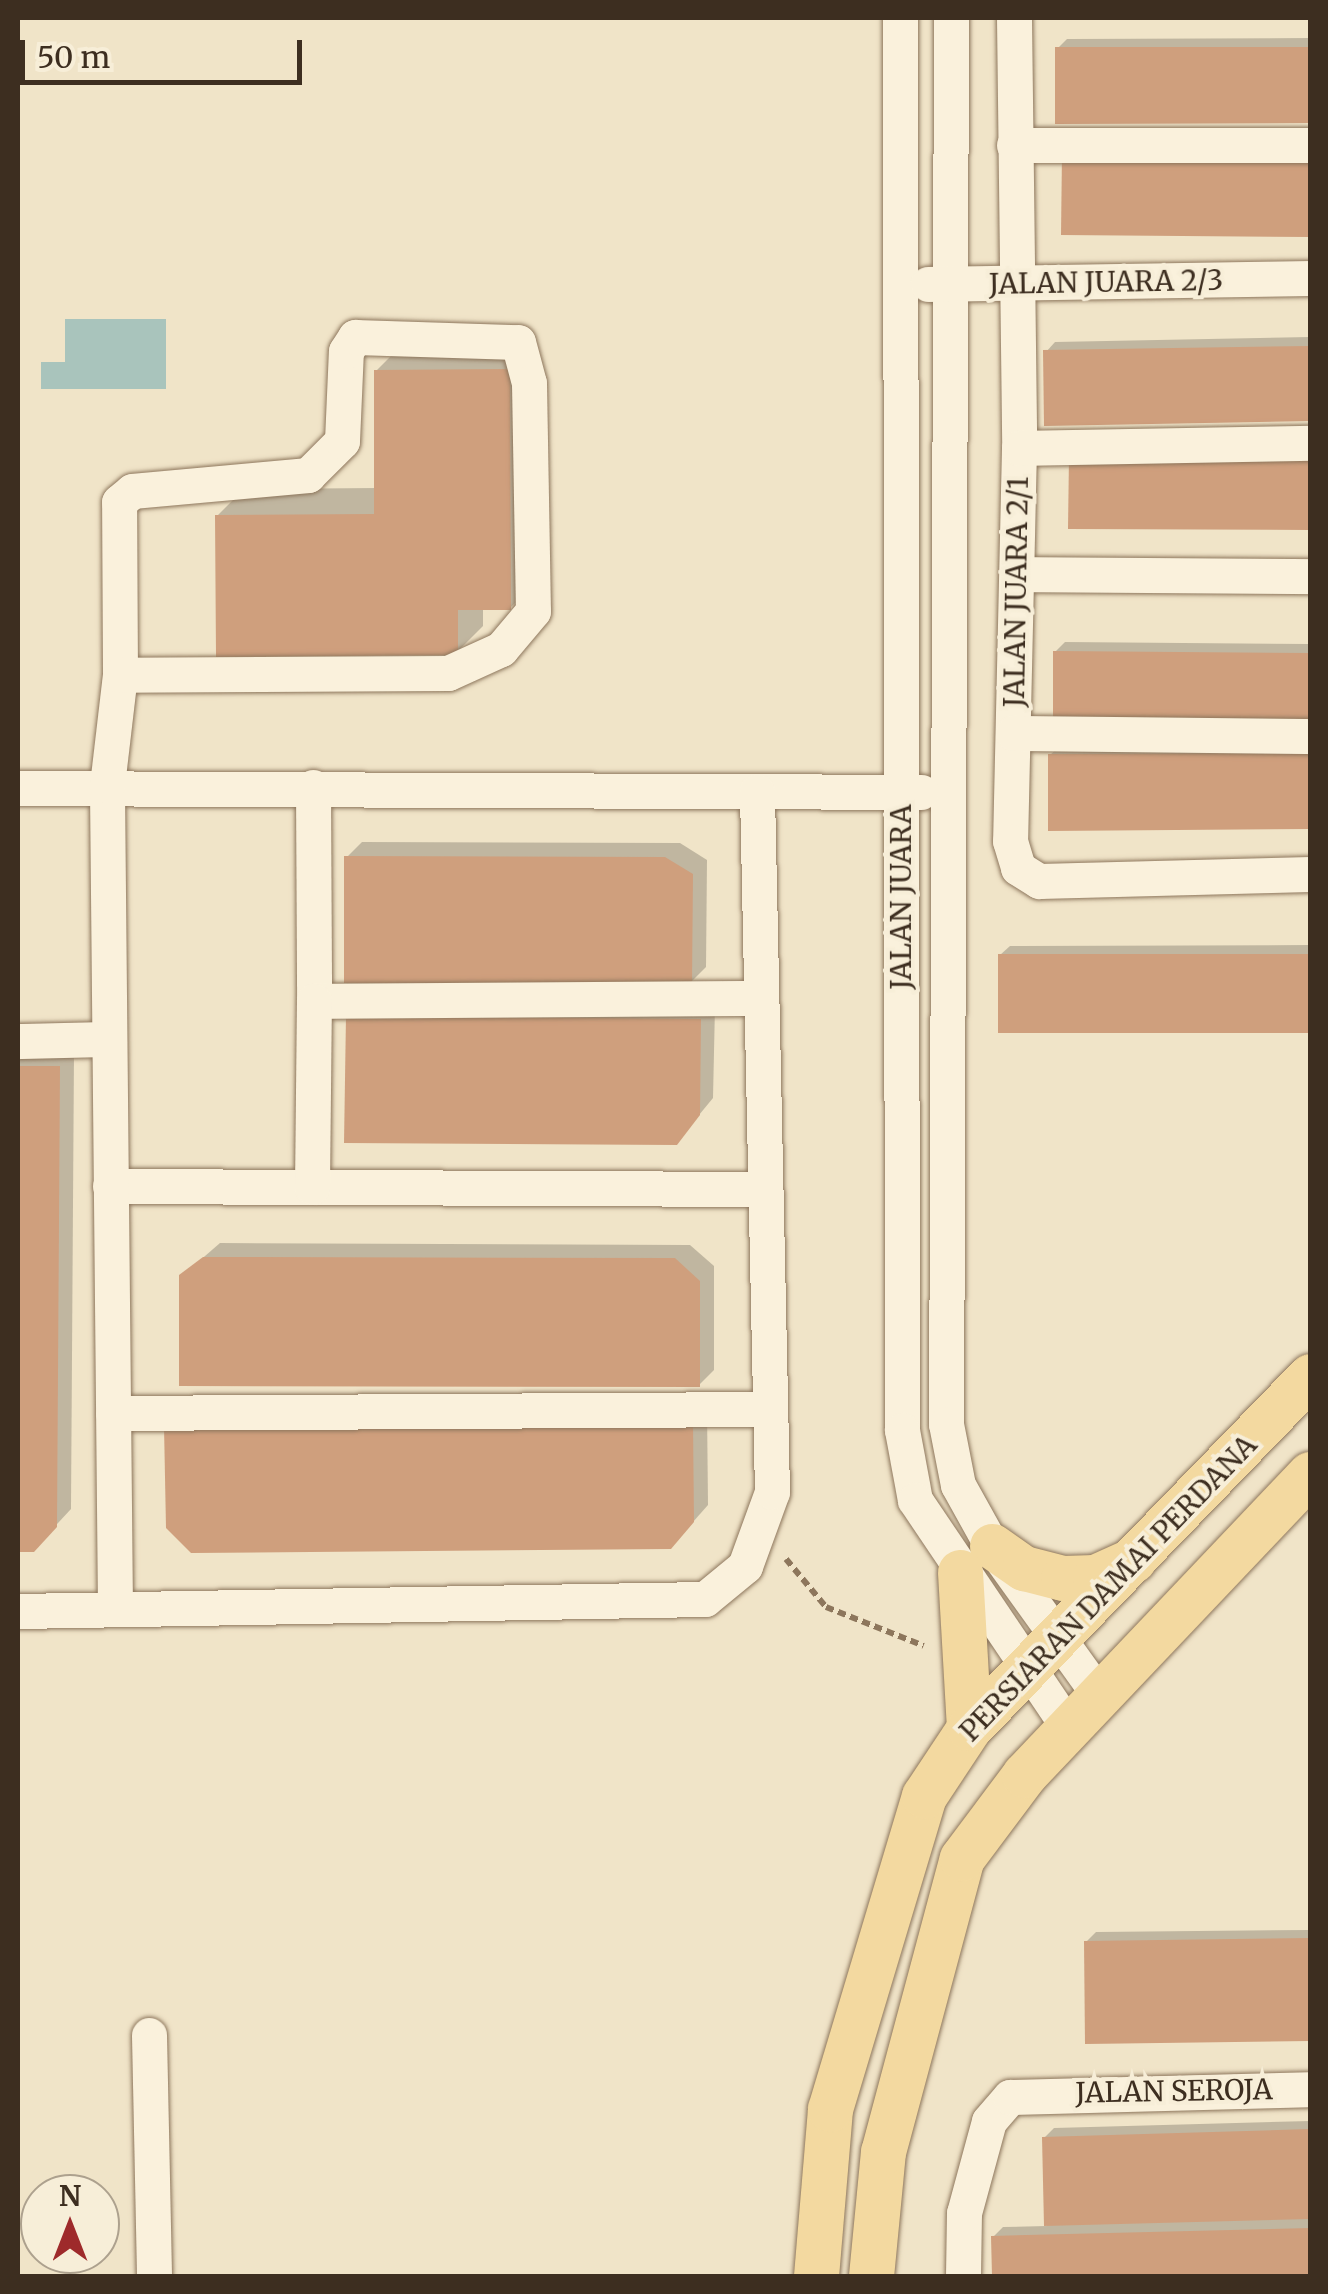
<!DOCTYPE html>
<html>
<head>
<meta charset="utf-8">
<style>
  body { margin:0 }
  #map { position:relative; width:1328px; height:2294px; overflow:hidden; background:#f0e4c8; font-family:Merriweather,serif }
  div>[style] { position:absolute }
  .water>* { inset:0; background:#a9c4bc }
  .shadow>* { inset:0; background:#0003 }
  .building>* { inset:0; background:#cf9f7d }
  .path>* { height:6px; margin-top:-3px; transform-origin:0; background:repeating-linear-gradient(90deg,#8d765c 0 8px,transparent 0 13px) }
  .roads { filter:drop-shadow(0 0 2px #8d765c) drop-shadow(0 0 2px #8d765c) }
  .minor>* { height:35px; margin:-17.5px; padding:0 17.5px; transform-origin:17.5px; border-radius:17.5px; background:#faf1dc }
  .major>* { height:45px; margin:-22.5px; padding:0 22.5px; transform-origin:22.5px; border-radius:22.5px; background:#f3d9a0 }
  span { translate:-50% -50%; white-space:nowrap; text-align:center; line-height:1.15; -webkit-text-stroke:8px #f7eed8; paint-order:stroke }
  .street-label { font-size:28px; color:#3d2e20 }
  .frame { position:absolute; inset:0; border:20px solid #3d2e20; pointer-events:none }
  .north { position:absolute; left:20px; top:2174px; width:100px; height:100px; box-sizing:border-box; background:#f7eed8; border:2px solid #ada18e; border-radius:50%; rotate:0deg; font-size:28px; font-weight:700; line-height:40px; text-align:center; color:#3d2e20 }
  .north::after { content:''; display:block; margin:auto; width:35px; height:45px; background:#9e2a2b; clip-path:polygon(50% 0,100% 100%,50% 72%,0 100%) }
  .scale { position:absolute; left:20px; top:40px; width:282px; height:45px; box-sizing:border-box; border:5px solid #3d2e20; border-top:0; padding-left:12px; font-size:30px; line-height:35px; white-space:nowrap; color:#3d2e20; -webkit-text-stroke:8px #f7eed8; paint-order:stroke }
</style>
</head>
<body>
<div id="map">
  <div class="water">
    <div style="clip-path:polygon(65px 319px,166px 319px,166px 389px,41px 389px,41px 362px,65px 362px)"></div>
  </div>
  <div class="shadow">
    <div style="clip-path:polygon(1310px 38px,1310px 121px,1058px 121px,1058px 48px,1067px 39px)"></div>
    <div style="clip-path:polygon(1310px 337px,1310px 419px,1047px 423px,1046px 352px,1055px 342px)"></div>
    <div style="clip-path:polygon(536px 343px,537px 581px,510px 608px,483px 608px,483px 626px,457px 652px,217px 516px,244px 489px,377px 488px,376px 371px,403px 344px)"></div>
    <div style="clip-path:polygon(1065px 642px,1310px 644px,1310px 723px,1055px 652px)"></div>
    <div style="clip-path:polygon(1310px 744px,1310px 826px,1051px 828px,1050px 755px,1060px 746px)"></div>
    <div style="clip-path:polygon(362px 842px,680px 843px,707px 860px,706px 967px,691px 982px,347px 857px)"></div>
    <div style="clip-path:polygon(1310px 945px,1310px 1030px,1000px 1031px,1000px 955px,1010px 946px)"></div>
    <div style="clip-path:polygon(715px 1006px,713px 1098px,676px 1143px,348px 1017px)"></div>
    <div style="clip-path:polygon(18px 1052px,74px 1052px,71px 1509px,33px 1550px,18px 1550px)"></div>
    <div style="clip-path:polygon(220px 1243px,690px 1245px,714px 1266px,714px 1370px,699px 1385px,182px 1276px)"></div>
    <div style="clip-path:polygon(707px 1408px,708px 1505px,685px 1531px,192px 1551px)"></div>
    <div style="clip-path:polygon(1310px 1930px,1310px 2038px,1088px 2041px,1086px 1942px,1096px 1932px)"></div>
    <div style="clip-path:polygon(1310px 2121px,1310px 2276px,995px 2276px,993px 2237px,1003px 2227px,1047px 2226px,1044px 2138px,1054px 2128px)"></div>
  </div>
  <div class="building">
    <div style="clip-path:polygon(1055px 47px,1310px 47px,1310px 123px,1055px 124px)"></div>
    <div style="clip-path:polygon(1062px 153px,1310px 156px,1310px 237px,1061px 235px)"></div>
    <div style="clip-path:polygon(1310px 346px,1310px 421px,1044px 426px,1043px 350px)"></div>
    <div style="clip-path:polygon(510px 369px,511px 610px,458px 610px,458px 655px,216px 657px,215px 515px,374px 514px,374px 370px)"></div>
    <div style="clip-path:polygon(1069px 456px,1310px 456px,1310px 530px,1068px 529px)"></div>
    <div style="clip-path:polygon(1053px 651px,1310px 653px,1310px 726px,1053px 724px)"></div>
    <div style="clip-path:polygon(1310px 753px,1310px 829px,1048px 831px,1048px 754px)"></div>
    <div style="clip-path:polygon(344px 856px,665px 857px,693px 874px,692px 985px,344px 983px)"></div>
    <div style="clip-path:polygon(998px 954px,1310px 954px,1310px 1033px,998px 1033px)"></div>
    <div style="clip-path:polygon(346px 1016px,701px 1019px,700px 1115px,677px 1145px,344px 1143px)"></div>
    <div style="clip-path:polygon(18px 1066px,60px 1066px,57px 1527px,34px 1552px,18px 1552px)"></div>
    <div style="clip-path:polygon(203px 1257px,675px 1258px,700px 1281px,700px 1387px,179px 1386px,179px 1275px)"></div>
    <div style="clip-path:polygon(693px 1422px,694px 1522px,671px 1549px,191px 1553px,166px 1528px,164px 1426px)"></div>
    <div style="clip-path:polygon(1310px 1938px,1310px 2041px,1085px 2044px,1084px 1941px)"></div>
    <div style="clip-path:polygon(1310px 2129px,1310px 2219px,1044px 2226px,1042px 2137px)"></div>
    <div style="clip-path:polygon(1310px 2228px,1310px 2276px,992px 2276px,991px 2236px)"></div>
  </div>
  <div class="path">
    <div style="left:786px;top:1559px;width:62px;rotate:50.2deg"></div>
    <div style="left:826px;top:1607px;width:105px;rotate:21.7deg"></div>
  </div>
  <div class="roads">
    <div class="minor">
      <div style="left:900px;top:18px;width:1412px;rotate:89.92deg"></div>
      <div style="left:902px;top:1430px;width:71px;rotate:79.5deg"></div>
      <div style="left:915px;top:1500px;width:275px;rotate:56deg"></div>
      <div style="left:951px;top:18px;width:1406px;rotate:90.2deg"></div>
      <div style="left:946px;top:1424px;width:62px;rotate:78.9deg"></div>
      <div style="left:958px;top:1485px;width:70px;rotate:60.9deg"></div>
      <div style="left:992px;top:1546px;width:183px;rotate:54.3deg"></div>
      <div style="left:1014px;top:18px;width:430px;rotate:89.3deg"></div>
      <div style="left:1019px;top:448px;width:393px;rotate:91.3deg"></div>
      <div style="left:1010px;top:841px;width:28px;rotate:73deg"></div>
      <div style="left:1018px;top:868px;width:25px;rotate:32deg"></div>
      <div style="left:1039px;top:881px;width:271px;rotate:-1.5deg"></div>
      <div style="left:1014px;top:145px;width:296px"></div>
      <div style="left:928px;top:284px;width:382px;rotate:-0.9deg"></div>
      <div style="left:1019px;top:448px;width:291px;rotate:-1deg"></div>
      <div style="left:1018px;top:574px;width:292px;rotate:0.4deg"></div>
      <div style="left:1013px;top:733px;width:297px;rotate:0.6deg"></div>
      <div style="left:313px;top:787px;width:214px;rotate:89.7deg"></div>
      <div style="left:314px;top:1001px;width:447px;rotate:-0.4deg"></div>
      <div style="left:18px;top:788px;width:903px;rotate:0.25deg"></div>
      <div style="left:18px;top:1041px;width:91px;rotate:-1.3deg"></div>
      <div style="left:110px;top:1186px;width:655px;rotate:0.26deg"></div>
      <div style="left:312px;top:1187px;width:186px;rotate:-89.4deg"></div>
      <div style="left:113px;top:1413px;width:657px;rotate:-0.35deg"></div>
      <div style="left:115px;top:1609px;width:824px;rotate:-90.56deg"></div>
      <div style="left:107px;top:785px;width:111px;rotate:-83.3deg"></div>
      <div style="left:120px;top:675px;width:173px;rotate:-90.3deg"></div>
      <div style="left:119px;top:502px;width:17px;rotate:-40deg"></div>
      <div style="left:132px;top:491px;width:177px;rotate:-5.2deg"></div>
      <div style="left:308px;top:475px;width:48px;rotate:-45deg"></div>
      <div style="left:342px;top:441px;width:90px;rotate:-87.5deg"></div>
      <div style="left:346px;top:351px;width:17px;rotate:-57deg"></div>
      <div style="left:355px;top:337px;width:163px;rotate:1.8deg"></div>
      <div style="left:518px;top:342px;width:42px;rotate:75deg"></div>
      <div style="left:529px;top:383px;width:228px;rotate:89deg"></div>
      <div style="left:533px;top:611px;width:50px;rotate:130.1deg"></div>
      <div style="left:501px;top:649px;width:58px;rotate:155.6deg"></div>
      <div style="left:448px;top:673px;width:328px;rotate:179.7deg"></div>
      <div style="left:18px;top:1611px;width:687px;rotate:-1deg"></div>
      <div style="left:705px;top:1599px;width:52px;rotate:-39.5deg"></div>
      <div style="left:745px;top:1566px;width:79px;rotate:-70deg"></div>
      <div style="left:772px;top:1492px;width:701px;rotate:-91.23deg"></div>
      <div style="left:149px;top:2035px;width:241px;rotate:88.8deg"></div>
      <div style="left:963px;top:2276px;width:63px;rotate:-89.1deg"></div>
      <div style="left:964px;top:2213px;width:95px;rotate:-74.8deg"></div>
      <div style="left:989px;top:2121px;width:32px;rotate:-49deg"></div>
      <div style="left:1010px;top:2097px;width:300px;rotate:-1.5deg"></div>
    </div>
    <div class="major">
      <div style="left:992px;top:1546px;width:39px;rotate:35deg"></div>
      <div style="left:1024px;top:1568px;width:40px;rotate:14.4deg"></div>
      <div style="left:1063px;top:1578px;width:32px;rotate:-2deg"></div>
      <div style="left:1095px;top:1577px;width:42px;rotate:-24.1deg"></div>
      <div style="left:960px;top:1572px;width:156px;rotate:86.7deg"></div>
      <div style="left:816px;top:2276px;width:168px;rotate:-85.2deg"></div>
      <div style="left:830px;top:2109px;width:327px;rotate:-73.3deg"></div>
      <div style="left:924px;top:1796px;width:82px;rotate:-56.5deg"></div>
      <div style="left:969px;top:1728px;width:490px;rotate:-45.9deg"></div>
      <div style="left:871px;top:2276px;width:125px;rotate:-84.5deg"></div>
      <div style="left:883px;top:2152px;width:304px;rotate:-75deg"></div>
      <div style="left:962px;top:1858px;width:104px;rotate:-53.2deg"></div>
      <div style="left:1024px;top:1775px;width:415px;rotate:-46.5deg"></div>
    </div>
  </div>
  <div class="street-label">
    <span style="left:1106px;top:282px;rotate:-1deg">JALAN JUARA 2/3</span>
    <span style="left:1016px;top:592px;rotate:-89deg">JALAN JUARA 2/1</span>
    <span style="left:901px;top:897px;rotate:-90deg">JALAN JUARA</span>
    <span style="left:1108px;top:1588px;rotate:-46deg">PERSIARAN DAMAI PERDANA</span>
    <span style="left:1174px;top:2091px;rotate:-1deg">JALAN SEROJA</span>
  </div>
  <div class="frame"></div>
  <div class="north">N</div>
  <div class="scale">50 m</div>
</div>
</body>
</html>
